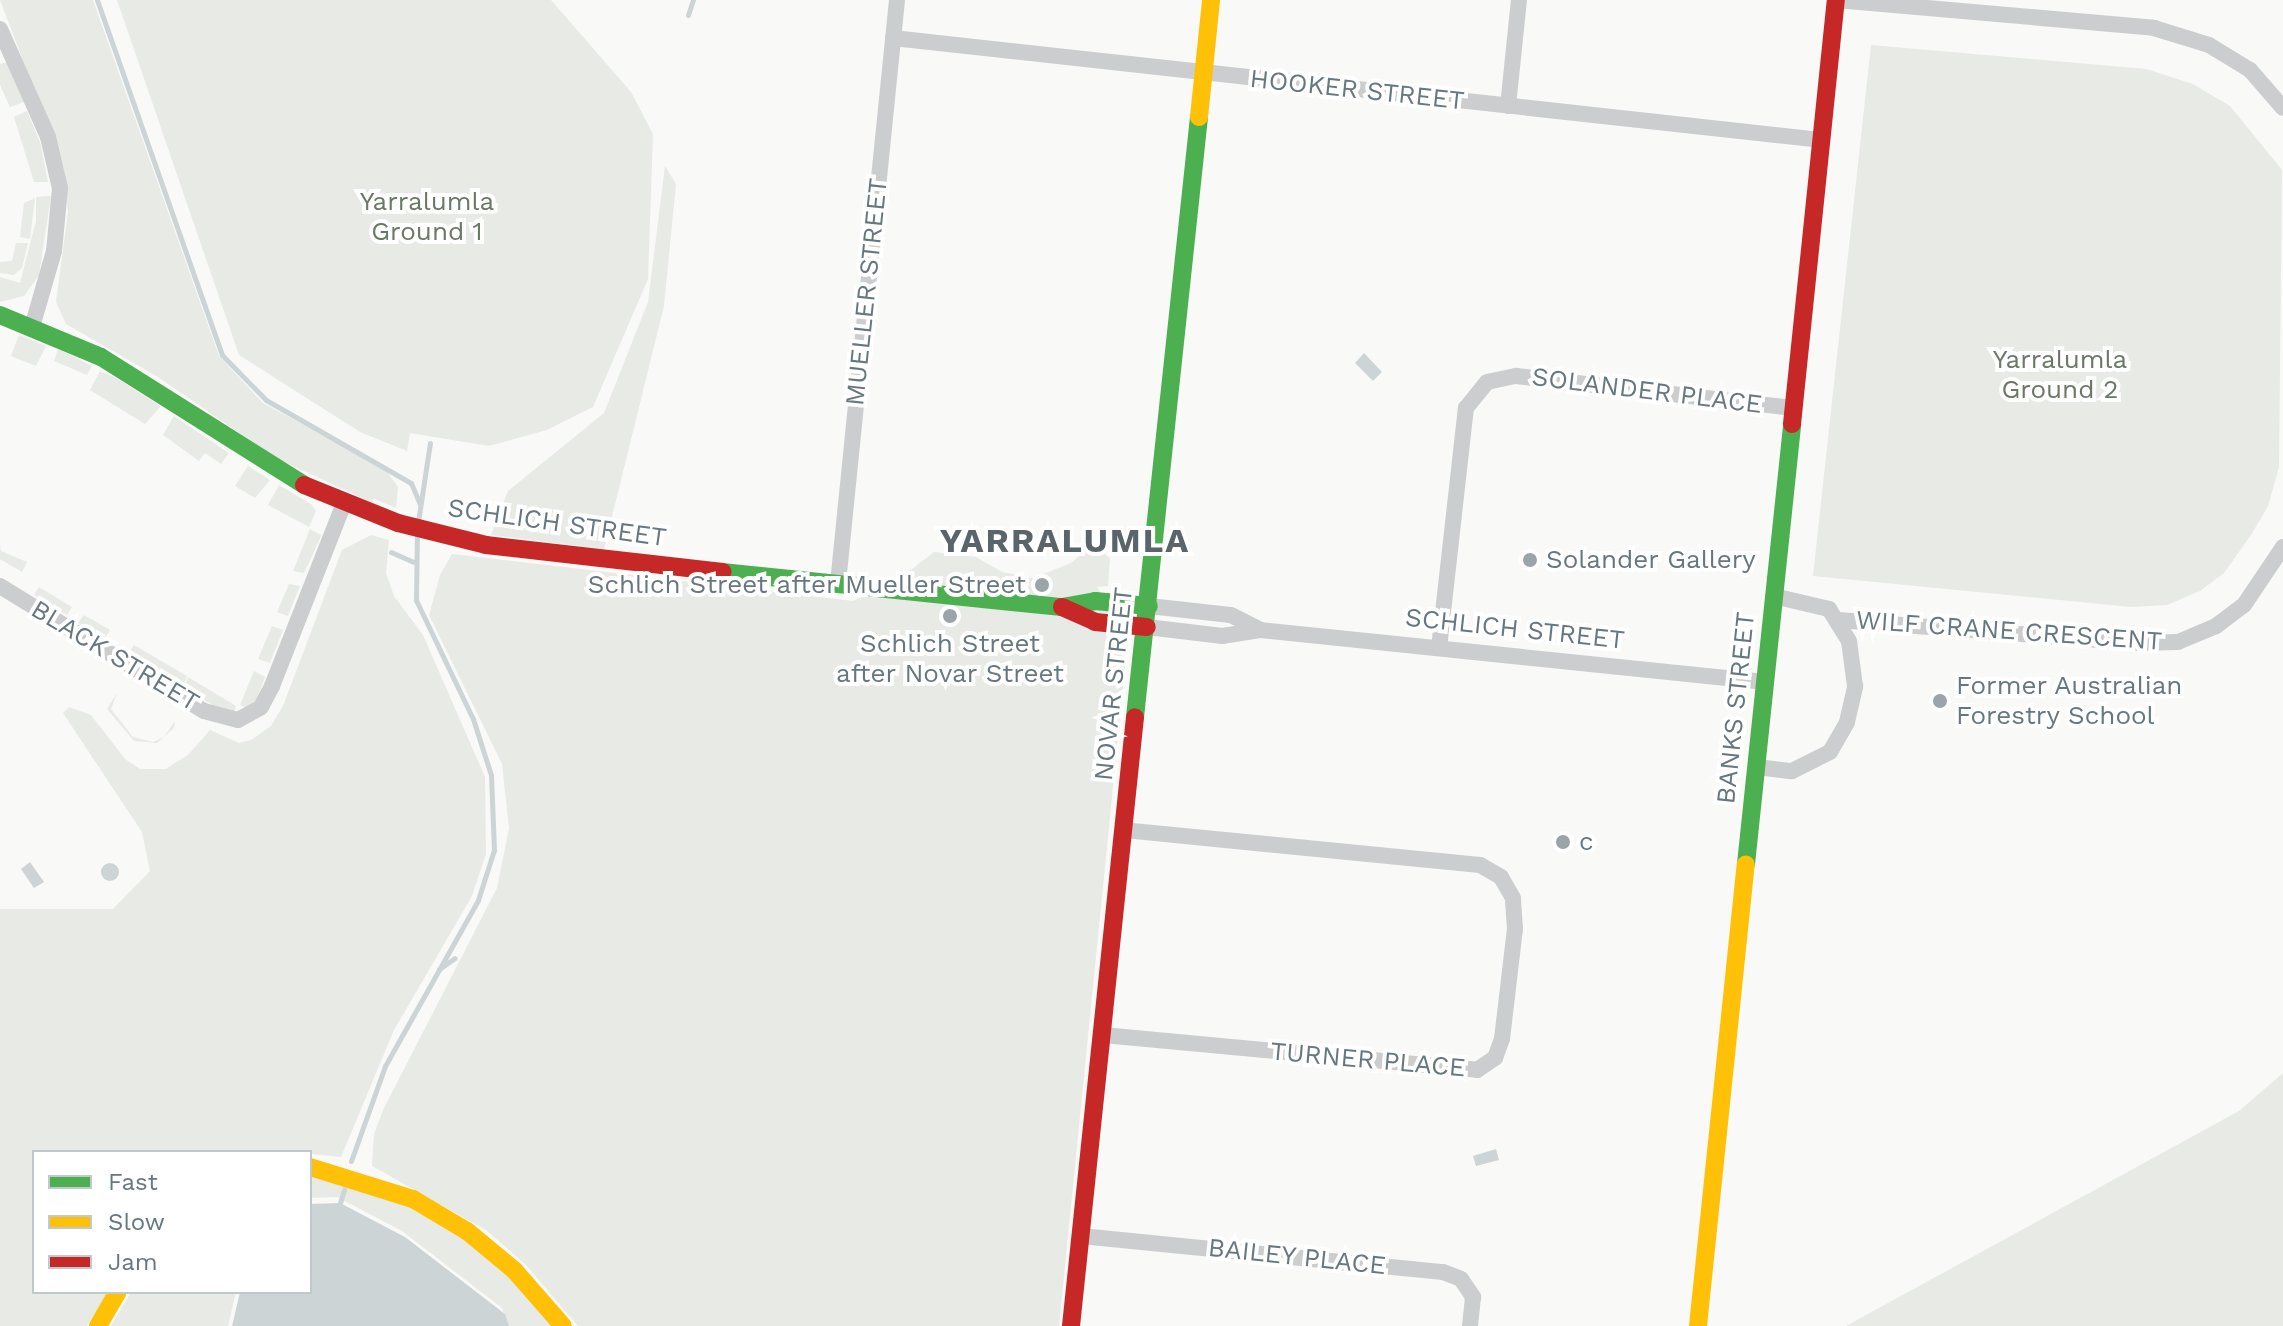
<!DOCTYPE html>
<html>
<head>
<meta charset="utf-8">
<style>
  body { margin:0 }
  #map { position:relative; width:2283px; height:1326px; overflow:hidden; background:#f9f9f8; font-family:"Work Sans",sans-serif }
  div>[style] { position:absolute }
  .green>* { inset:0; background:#e8eae6 }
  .water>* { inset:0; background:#ccd4d6 }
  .round { border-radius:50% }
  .stream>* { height:5px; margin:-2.5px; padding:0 2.5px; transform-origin:2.5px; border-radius:2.5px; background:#ccd4d6 }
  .street>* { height:16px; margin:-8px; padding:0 8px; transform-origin:8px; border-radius:8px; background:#cbcdce }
  .fast>* { height:18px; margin:-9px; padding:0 9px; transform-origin:9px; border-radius:9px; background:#4caf50 }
  .slow>* { height:18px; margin:-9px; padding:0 9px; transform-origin:9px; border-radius:9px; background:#ffc107 }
  .jam>* { height:18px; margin:-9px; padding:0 9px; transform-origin:9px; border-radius:9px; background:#c62828 }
  .dots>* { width:22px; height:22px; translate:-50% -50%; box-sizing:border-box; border:4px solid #fff; border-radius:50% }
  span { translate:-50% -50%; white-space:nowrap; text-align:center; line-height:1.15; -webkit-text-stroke:8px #fff; paint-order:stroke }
  .street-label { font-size:26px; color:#67777f }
  .park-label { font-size:26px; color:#6a7866 }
  .poi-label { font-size:26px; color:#67777f }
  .left { translate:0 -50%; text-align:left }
  .right { translate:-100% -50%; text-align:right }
  .district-label { font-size:34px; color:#59646b; font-weight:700; letter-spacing:2px }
  .legend { position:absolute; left:32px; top:1150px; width:280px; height:144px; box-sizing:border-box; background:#fff; border:2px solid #c2c9cc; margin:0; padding:10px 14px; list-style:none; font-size:24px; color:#67777f }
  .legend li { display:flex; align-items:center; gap:16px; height:40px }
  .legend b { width:40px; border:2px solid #c2c9cc }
</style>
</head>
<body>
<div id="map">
  <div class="green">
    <div style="clip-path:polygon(0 0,93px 0,219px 356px,263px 403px,385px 469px,398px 487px,396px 508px,374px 499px,371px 502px,276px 458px,158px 377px,66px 324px,56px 302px,68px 212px,63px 166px)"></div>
    <div style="clip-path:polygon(117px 0,551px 0,631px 92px,653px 134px,648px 279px,593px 407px,547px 430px,489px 446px,410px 433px,407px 451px,360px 432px,239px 355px)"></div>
    <div style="clip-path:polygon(1871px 45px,2146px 69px,2193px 84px,2230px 106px,2282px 170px,2279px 467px,2268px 506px,2251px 535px,2224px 573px,2200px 591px,2167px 605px,2131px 607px,1813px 576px)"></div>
    <div style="clip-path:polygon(7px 62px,24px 102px,10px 107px,0 85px,0 64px)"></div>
    <div style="clip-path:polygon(27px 111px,40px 142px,48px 182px,34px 182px,14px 117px)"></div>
    <div style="clip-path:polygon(665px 166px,676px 184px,664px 306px,604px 549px,491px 535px,508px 491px,604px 413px,648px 302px)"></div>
    <div style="clip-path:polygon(51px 196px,39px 275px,24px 296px,0 302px,0 277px,20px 283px,36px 221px,36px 197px)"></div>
    <div style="clip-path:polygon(35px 198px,30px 239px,20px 237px,24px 203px)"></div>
    <div style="clip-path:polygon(16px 243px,28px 243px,22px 268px,14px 275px,0 273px,0 262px,12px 261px)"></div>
    <div style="clip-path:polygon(19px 335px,46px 346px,36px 366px,11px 356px)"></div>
    <div style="clip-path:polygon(58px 349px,92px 366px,87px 375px,54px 361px)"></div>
    <div style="clip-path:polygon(100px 371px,114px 377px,161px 406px,145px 424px,90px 390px)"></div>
    <div style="clip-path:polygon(174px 416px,229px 453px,221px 464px,205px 453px,199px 461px,163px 435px)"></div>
    <div style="clip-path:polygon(248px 466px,270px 480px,255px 498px,235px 486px)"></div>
    <div style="clip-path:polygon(279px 485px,311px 504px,316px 511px,309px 527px,268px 505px)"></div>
    <div style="clip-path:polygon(310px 529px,321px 535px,319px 541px,304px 573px,293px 571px)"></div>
    <div style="clip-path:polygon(371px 535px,389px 540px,386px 573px,394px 596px,423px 635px,485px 777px,486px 854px,472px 896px,394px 1030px,341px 1157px,283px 1151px,34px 1152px,34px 1292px,108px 1292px,87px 1326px,0 1326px,0 909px,113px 909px,150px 871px,142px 832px,63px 713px,69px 707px,91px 715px,125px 759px,140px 769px,166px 769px,189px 754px,210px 730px,239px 743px,251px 740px,271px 726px,283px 706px,342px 550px)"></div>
    <div style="clip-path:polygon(0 545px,1px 551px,27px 562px,22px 572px,0 559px)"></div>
    <div style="clip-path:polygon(1091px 545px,1110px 558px,1108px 586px,1097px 587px,1111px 608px,1106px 636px,1122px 652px,1125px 667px,1059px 1326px,578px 1326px,526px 1265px,486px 1230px,372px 1166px,374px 1134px,383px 1110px,497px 888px,509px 828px,502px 764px,429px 615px,440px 575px,452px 554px,853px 601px,898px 580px,934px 552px,976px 557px,1002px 572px,1033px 578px,1071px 563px)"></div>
    <div style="clip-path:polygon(289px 584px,300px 586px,288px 616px,277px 612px)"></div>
    <div style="clip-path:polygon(39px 587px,72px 607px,67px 615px,34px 595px)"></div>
    <div style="clip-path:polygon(84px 615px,110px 630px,104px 639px,78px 623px)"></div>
    <div style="clip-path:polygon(272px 626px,283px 630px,270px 663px,258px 659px)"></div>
    <div style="clip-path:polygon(134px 645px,187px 676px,183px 687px,128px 654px)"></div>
    <div style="clip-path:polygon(254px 671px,265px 677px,257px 699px,246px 708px,240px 705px)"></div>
    <div style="clip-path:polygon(188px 677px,236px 706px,234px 712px,218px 709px,185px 687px)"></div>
    <div style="clip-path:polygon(117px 693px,111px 709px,133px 737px,153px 742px,164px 737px,175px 721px,174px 728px,157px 743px,134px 741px,107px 709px)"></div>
    <div style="clip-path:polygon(2283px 1073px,2283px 1326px,1846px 1326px,2239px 1111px)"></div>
    <div style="clip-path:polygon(310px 1175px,407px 1206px,462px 1238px,508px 1276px,552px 1326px,508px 1326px,502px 1308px,402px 1231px,337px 1197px,310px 1198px)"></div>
    <div style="clip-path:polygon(131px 1292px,236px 1292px,228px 1326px,111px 1326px)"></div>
  </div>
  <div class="water">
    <div style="clip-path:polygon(1364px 353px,1382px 372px,1373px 381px,1355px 363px)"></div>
    <div style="clip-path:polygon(30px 862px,44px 882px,34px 888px,21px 869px)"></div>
    <div class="round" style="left:101px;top:863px;width:18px;height:18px"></div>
    <div style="clip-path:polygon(1496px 1149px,1499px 1160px,1476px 1166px,1473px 1156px)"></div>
    <div style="clip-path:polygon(340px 1203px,405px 1237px,505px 1314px,509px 1326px,232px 1326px,240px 1292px,310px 1292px,310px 1204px)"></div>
  </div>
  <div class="stream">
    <div style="left:97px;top:0;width:376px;rotate:70.6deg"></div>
    <div style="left:222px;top:355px;width:63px;rotate:45.6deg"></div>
    <div style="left:266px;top:400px;width:167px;rotate:29.8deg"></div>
    <div style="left:411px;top:483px;width:23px;rotate:67deg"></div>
    <div style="left:688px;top:15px;width:16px;rotate:-72deg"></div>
    <div style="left:418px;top:522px;width:80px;rotate:-81.4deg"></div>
    <div style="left:391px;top:552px;width:24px;rotate:24deg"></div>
    <div style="left:439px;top:969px;width:19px;rotate:-35deg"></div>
    <div style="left:351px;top:1161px;width:101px;rotate:-70.3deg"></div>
    <div style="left:385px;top:1066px;width:190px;rotate:-60.7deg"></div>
    <div style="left:478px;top:900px;width:52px;rotate:-72.3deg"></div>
    <div style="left:494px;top:850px;width:75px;rotate:-92.3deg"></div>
    <div style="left:491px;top:775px;width:59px;rotate:-107.8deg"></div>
    <div style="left:473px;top:719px;width:132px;rotate:-115.6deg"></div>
    <div style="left:416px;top:600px;width:68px;rotate:-89.2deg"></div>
    <div style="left:340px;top:1203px;width:14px;rotate:-73deg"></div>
  </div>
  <div class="street">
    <div style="left:1836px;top:0;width:319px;rotate:5deg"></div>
    <div style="left:2154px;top:28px;width:58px;rotate:17.2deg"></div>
    <div style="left:2209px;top:45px;width:48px;rotate:31.4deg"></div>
    <div style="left:2250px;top:70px;width:50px;rotate:49deg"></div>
    <div style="left:0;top:29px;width:118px;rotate:66deg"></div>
    <div style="left:48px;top:137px;width:52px;rotate:76.8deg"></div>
    <div style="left:60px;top:188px;width:63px;rotate:95.4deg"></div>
    <div style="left:54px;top:251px;width:79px;rotate:106.1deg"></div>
    <div style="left:893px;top:38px;width:935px;rotate:6.27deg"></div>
    <div style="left:1508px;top:106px;width:107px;rotate:-84.1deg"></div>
    <div style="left:838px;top:583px;width:586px;rotate:-84.22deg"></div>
    <div style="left:0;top:586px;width:239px;rotate:31.5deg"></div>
    <div style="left:204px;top:711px;width:35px;rotate:15deg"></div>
    <div style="left:238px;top:720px;width:26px;rotate:-29deg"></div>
    <div style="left:261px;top:707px;width:24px;rotate:-62deg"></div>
    <div style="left:272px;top:686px;width:197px;rotate:-68.5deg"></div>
    <div style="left:1149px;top:606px;width:82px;rotate:6.3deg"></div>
    <div style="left:1231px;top:615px;width:33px;rotate:27deg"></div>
    <div style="left:1838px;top:620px;width:301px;rotate:4.4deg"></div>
    <div style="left:2138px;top:643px;width:40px;rotate:-1.4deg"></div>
    <div style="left:2178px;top:642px;width:41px;rotate:-22.8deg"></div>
    <div style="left:2216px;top:626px;width:35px;rotate:-37deg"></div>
    <div style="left:2244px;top:605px;width:70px;rotate:-56.1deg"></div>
    <div style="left:1147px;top:627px;width:76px;rotate:6.8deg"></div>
    <div style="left:1222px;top:636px;width:38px;rotate:-9deg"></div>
    <div style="left:1260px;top:630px;width:508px;rotate:5.88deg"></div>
    <div style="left:1439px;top:648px;width:242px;rotate:-83.6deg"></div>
    <div style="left:1466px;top:408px;width:33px;rotate:-51deg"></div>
    <div style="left:1487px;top:382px;width:30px;rotate:-12deg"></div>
    <div style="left:1516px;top:376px;width:280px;rotate:6.6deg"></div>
    <div style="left:1757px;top:767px;width:35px;rotate:7deg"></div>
    <div style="left:1792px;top:771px;width:42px;rotate:-26.6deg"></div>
    <div style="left:1830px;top:752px;width:34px;rotate:-60deg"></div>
    <div style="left:1847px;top:722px;width:37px;rotate:-77deg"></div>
    <div style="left:1855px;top:686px;width:45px;rotate:-97.6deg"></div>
    <div style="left:1849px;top:641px;width:38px;rotate:-122deg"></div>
    <div style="left:1829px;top:609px;width:57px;rotate:-166.7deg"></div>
    <div style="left:1103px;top:1035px;width:376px;rotate:5.3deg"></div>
    <div style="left:1477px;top:1070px;width:22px;rotate:-34deg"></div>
    <div style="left:1495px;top:1058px;width:20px;rotate:-70deg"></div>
    <div style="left:1502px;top:1039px;width:111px;rotate:-83.3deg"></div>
    <div style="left:1515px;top:929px;width:31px;rotate:-94deg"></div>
    <div style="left:1513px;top:898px;width:24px;rotate:-120deg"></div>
    <div style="left:1501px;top:877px;width:24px;rotate:-150deg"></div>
    <div style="left:1480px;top:865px;width:357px;rotate:-174.4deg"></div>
    <div style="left:1081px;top:1236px;width:364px;rotate:5.7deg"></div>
    <div style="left:1443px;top:1272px;width:19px;rotate:21deg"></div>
    <div style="left:1461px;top:1279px;width:22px;rotate:56deg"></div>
    <div style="left:1473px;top:1297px;width:29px;rotate:96deg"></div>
  </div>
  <div class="fast">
    <div style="left:0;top:315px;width:109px;rotate:22.6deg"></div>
    <div style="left:101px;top:357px;width:240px;rotate:32.2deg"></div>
    <div style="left:722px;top:572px;width:342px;rotate:5.9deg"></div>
    <div style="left:1062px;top:607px;width:34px;rotate:-10deg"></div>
    <div style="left:1095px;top:601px;width:54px;rotate:5.3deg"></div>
    <div style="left:1135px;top:717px;width:603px;rotate:-83.91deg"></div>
    <div style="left:1746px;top:864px;width:442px;rotate:-84deg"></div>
  </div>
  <div class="slow">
    <div style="left:1199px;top:117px;width:118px;rotate:-84.1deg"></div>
    <div style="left:310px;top:1167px;width:108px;rotate:17.3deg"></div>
    <div style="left:413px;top:1199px;width:63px;rotate:30.7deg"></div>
    <div style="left:467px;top:1231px;width:61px;rotate:39.7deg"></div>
    <div style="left:514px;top:1270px;width:74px;rotate:48.8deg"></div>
    <div style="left:98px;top:1326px;width:39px;rotate:-60deg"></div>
    <div style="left:1698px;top:1326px;width:464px;rotate:-84.1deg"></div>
  </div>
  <div class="jam">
    <div style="left:1792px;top:424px;width:426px;rotate:-84.1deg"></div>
    <div style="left:304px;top:485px;width:101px;rotate:22deg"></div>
    <div style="left:398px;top:523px;width:91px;rotate:14deg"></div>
    <div style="left:486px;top:545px;width:238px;rotate:6.5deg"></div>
    <div style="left:1062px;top:607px;width:36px;rotate:24deg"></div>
    <div style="left:1095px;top:622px;width:52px;rotate:5.5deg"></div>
    <div style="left:1071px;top:1326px;width:612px;rotate:-84deg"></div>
  </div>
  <div class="dots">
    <div style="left:1530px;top:560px;background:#9aa4a9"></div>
    <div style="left:1042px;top:585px;background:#9aa4a9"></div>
    <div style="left:950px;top:616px;background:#9aa4a9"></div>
    <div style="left:1940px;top:701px;background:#9aa4a9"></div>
    <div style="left:1563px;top:842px;background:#9aa4a9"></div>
  </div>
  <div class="street-label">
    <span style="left:1357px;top:90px;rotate:6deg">HOOKER STREET</span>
    <span style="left:867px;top:292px;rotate:-84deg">MUELLER STREET</span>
    <span style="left:1647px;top:391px;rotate:7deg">SOLANDER PLACE</span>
    <span style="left:557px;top:523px;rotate:8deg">SCHLICH STREET</span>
    <span style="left:1515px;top:629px;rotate:6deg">SCHLICH STREET</span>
    <span style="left:2009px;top:631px;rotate:4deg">WILF CRANE CRESCENT</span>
    <span style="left:115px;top:656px;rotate:31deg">BLACK STREET</span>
    <span style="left:1114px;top:684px;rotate:-84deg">NOVAR STREET</span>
    <span style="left:1736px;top:708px;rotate:-84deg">BANKS STREET</span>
    <span style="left:1368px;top:1060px;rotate:5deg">TURNER PLACE</span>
    <span style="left:1297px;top:1257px;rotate:6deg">BAILEY PLACE</span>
  </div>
  <div class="park-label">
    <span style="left:427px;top:217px">Yarralumla<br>Ground 1</span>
    <span style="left:2060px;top:375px">Yarralumla<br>Ground 2</span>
  </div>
  <div class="poi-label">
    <span class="left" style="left:1546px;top:560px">Solander Gallery</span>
    <span class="right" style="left:1026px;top:585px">Schlich Street after Mueller Street</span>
    <span style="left:950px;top:659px">Schlich Street<br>after Novar Street</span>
    <span class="left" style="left:1956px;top:701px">Former Australian<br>Forestry School</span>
    <span class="left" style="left:1579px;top:842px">c</span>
  </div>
  <div class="district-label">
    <span style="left:1065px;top:541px">YARRALUMLA</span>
  </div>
  <ul class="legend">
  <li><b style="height:10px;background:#4caf50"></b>Fast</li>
  <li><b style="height:10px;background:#ffc107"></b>Slow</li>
  <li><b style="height:10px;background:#c62828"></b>Jam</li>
  </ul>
</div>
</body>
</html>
